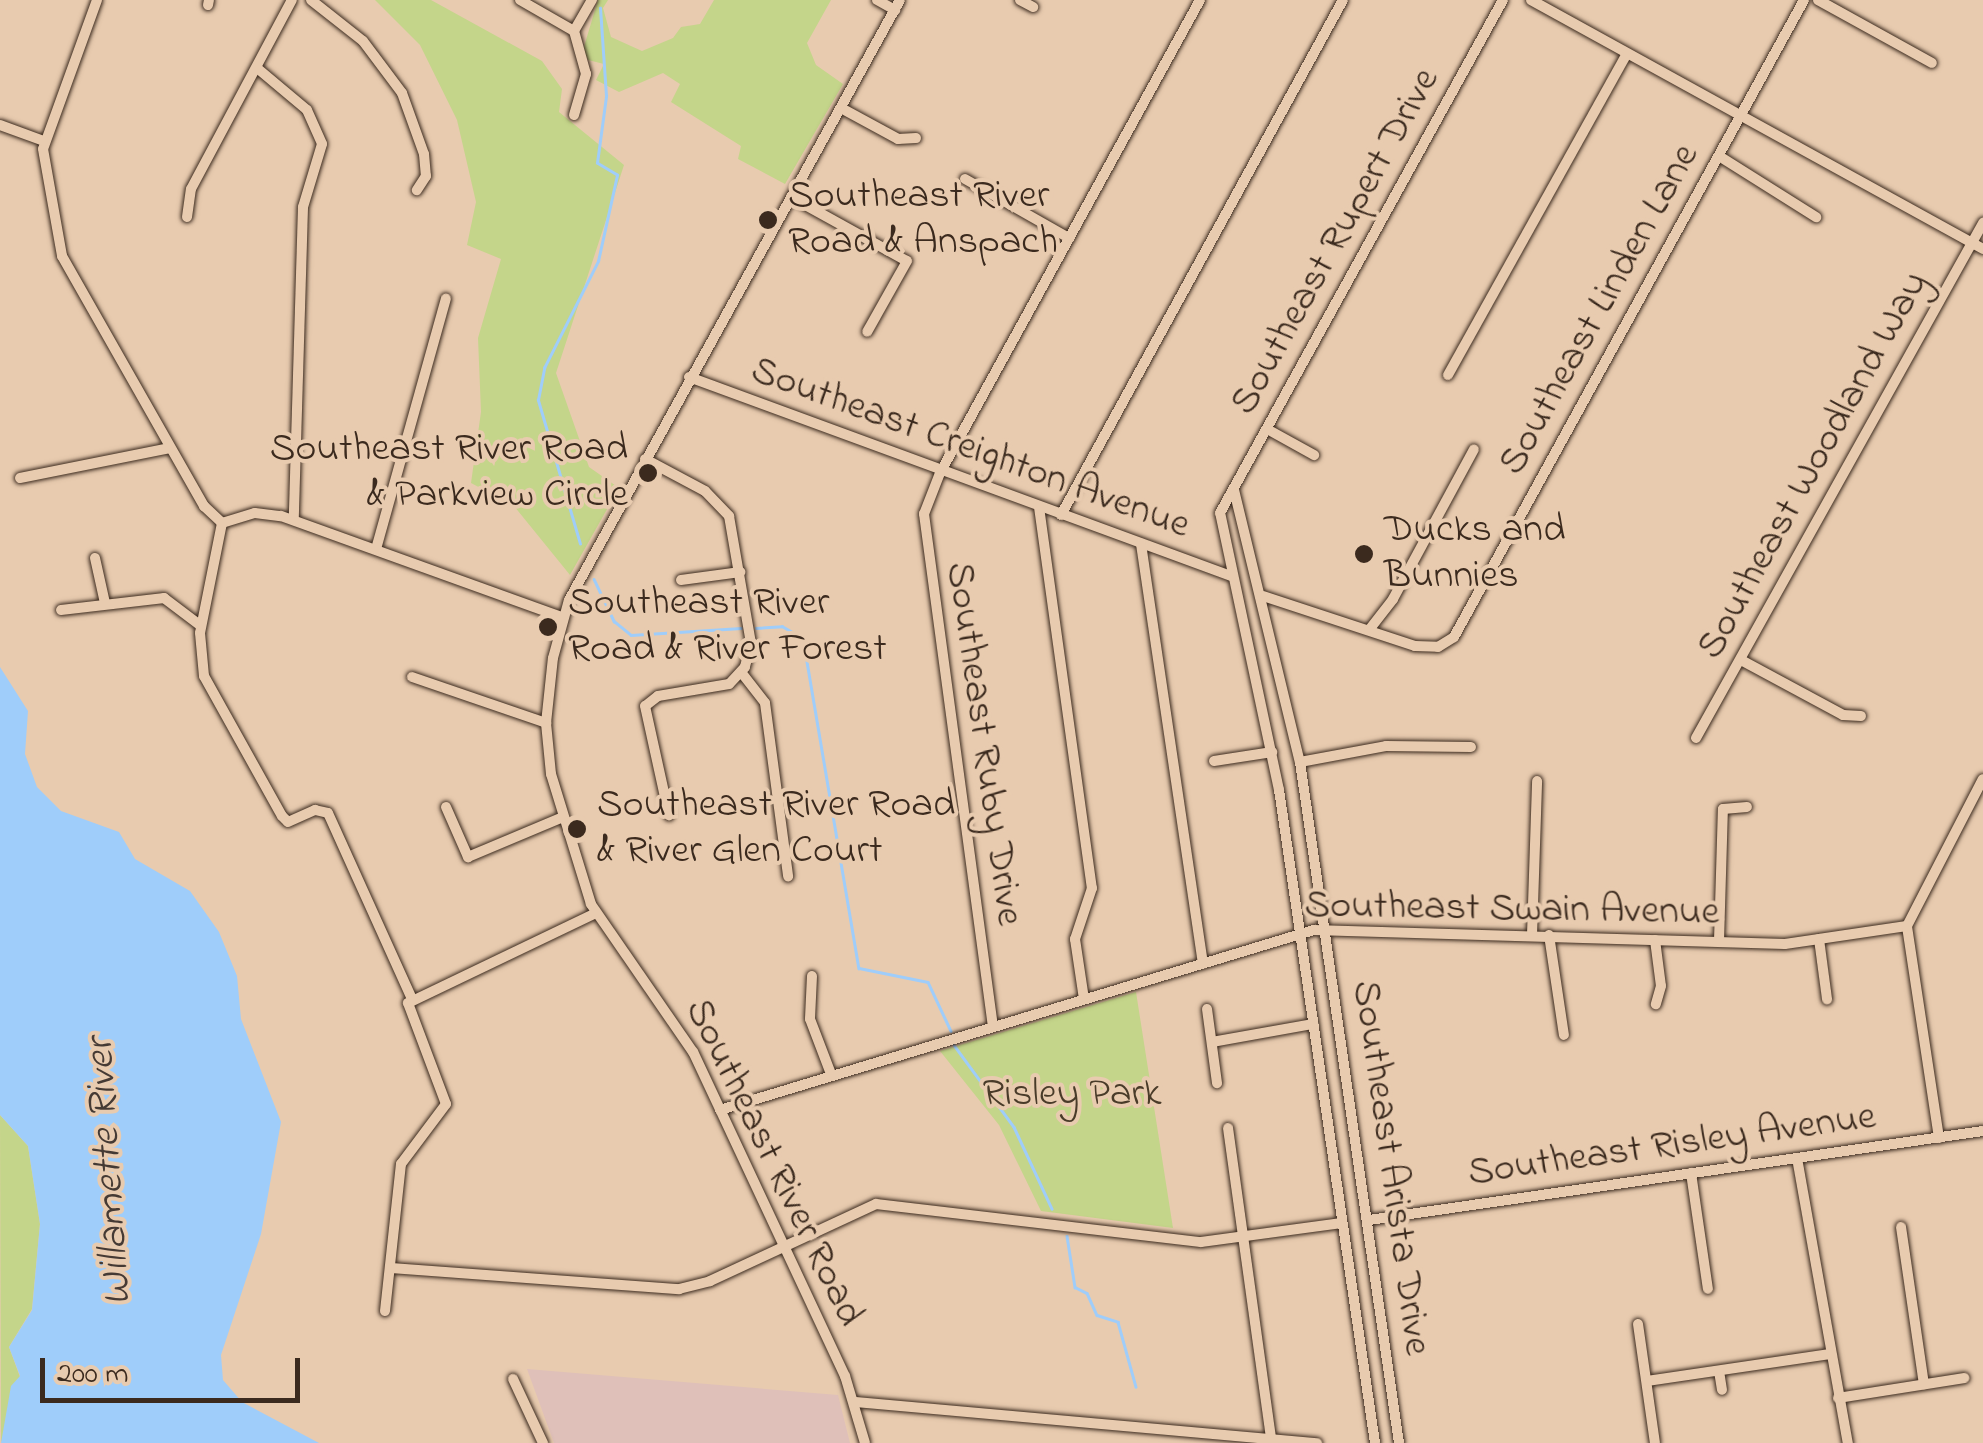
<!DOCTYPE html>
<html>
<head>
<meta charset="utf-8">
<style>
  body { margin:0 }
  #map { position:relative; width:1983px; height:1443px; overflow:hidden; background:#e8cbaf; font-family:"Indie Flower",sans-serif }
  div>[style] { position:absolute }
  .built>* { inset:0; background:#dfc0b9 }
  .green>* { inset:0; background:#c4d58a }
  .water>* { inset:0; background:#9fcdfa }
  .stream>* { height:2.5px; margin:-1.25px; padding:0 1.25px; transform-origin:1.25px; border-radius:1.25px; background:#9fcdfa }
  .roads { filter:drop-shadow(0 0 2px #3b2a1e) drop-shadow(0 0 2px #3b2a1e) }
  .minor>* { height:10px; margin:-5px; padding:0 5px; transform-origin:5px; border-radius:5px; background:#e8cbaf }
  .dots>* { width:28px; height:28px; translate:-50% -50%; box-sizing:border-box; border:5px solid #e8cbaf; border-radius:50% }
  span { translate:-50% -50%; white-space:nowrap; text-align:center; line-height:1.15; -webkit-text-stroke:8px #e8cbaf; paint-order:stroke }
  .poi-label { font-size:40px; color:#3b2a1e }
  .left { translate:0 -50%; text-align:left }
  .right { translate:-100% -50%; text-align:right }
  .street-label { font-size:40px; color:#3b2a1e }
  .park-label { font-size:40px; color:#493b29 }
  .water-label { font-size:42px; color:#453a34; font-style:italic }
  .scale { position:absolute; left:40px; top:1358px; width:260px; height:45px; box-sizing:border-box; border:5px solid #3b2a1e; border-top:0; padding-left:12px; font-size:30px; line-height:35px; white-space:nowrap; color:#3b2a1e; -webkit-text-stroke:8px #e8cbaf; paint-order:stroke }
</style>
</head>
<body>
<div id="map">
  <div class="built">
    <div style="clip-path:polygon(527px 1369px,838px 1395px,850px 1443px,554px 1443px)"></div>
  </div>
  <div class="green">
    <div style="clip-path:polygon(375px 0,431px 0,542px 61px,562px 89px,559px 112px,624px 165px,556px 373px,589px 467px,619px 488px,570px 575px,514px 506px,471px 483px,481px 412px,478px 338px,501px 259px,467px 245px,476px 202px,457px 120px,420px 45px)"></div>
    <div style="clip-path:polygon(598px 0,608px 0,603px 8px,611px 37px,642px 51px,673px 38px,681px 27px,700px 24px,714px 0,831px 0,807px 43px,816px 65px,843px 84px,785px 184px,738px 159px,741px 146px,671px 102px,680px 84px,663px 73px,619px 92px,596px 80px,604px 64px,588px 60px,583px 50px)"></div>
    <div style="clip-path:polygon(1136px 992px,1173px 1228px,1041px 1211px,999px 1125px,940px 1051px)"></div>
    <div style="clip-path:polygon(0 1115px,28px 1146px,40px 1224px,32px 1309px,9px 1347px,20px 1377px,1px 1443px)"></div>
  </div>
  <div class="water">
    <div style="clip-path:polygon(0 667px,28px 711px,25px 754px,37px 787px,61px 811px,119px 832px,135px 859px,190px 891px,219px 932px,237px 976px,241px 1019px,281px 1122px,261px 1234px,221px 1355px,223px 1380px,242px 1402px,319px 1443px,1px 1443px,11px 1386px,20px 1376px,9px 1347px,32px 1310px,40px 1224px,28px 1146px,0 1115px)"></div>
  </div>
  <div class="stream">
    <div style="left:580px;top:544px;width:150px;rotate:-106.3deg"></div>
    <div style="left:538px;top:400px;width:33px;rotate:-79deg"></div>
    <div style="left:544px;top:368px;width:120px;rotate:-63.2deg"></div>
    <div style="left:598px;top:261px;width:88px;rotate:-77.5deg"></div>
    <div style="left:617px;top:175px;width:23px;rotate:-149deg"></div>
    <div style="left:597px;top:163px;width:68px;rotate:-82.3deg"></div>
    <div style="left:606px;top:96px;width:88px;rotate:-93.9deg"></div>
    <div style="left:594px;top:579px;width:47px;rotate:64.5deg"></div>
    <div style="left:614px;top:621px;width:22px;rotate:39deg"></div>
    <div style="left:631px;top:635px;width:110px;rotate:-3.6deg"></div>
    <div style="left:756px;top:628px;width:26px;rotate:-4deg"></div>
    <div style="left:782px;top:626px;width:24px;rotate:30deg"></div>
    <div style="left:803px;top:638px;width:335px;rotate:80.4deg"></div>
    <div style="left:859px;top:968px;width:70px;rotate:11.5deg"></div>
    <div style="left:928px;top:982px;width:54px;rotate:64.9deg"></div>
    <div style="left:954px;top:1045px;width:102px;rotate:53.8deg"></div>
    <div style="left:1014px;top:1127px;width:90px;rotate:65.1deg"></div>
    <div style="left:1067px;top:1236px;width:52px;rotate:81.1deg"></div>
    <div style="left:1075px;top:1287px;width:13px;rotate:27deg"></div>
    <div style="left:1087px;top:1293px;width:24px;rotate:66deg"></div>
    <div style="left:1097px;top:1315px;width:22px;rotate:18deg"></div>
    <div style="left:1118px;top:1322px;width:67px;rotate:74.5deg"></div>
  </div>
  <div class="roads">
    <div class="minor">
      <div style="left:97px;top:0;width:158px;rotate:109.9deg"></div>
      <div style="left:43px;top:149px;width:109px;rotate:79.9deg"></div>
      <div style="left:62px;top:256px;width:288px;rotate:60.4deg"></div>
      <div style="left:204px;top:506px;width:25px;rotate:43deg"></div>
      <div style="left:311px;top:0;width:66px;rotate:38.3deg"></div>
      <div style="left:363px;top:41px;width:65px;rotate:53.1deg"></div>
      <div style="left:402px;top:93px;width:65px;rotate:70.2deg"></div>
      <div style="left:424px;top:154px;width:22px;rotate:85deg"></div>
      <div style="left:426px;top:176px;width:17px;rotate:123deg"></div>
      <div style="left:520px;top:0;width:62px;rotate:29.9deg"></div>
      <div style="left:877px;top:0;width:21px;rotate:29deg"></div>
      <div style="left:1020px;top:0;width:15px;rotate:28deg"></div>
      <div style="left:1531px;top:0;width:516px;rotate:28.85deg"></div>
      <div style="left:1818px;top:0;width:130px;rotate:28.9deg"></div>
      <div style="left:208px;top:5px;width:5px;rotate:-79deg"></div>
      <div style="left:257px;top:68px;width:65px;rotate:40deg"></div>
      <div style="left:307px;top:110px;width:37px;rotate:66deg"></div>
      <div style="left:322px;top:144px;width:66px;rotate:106.8deg"></div>
      <div style="left:303px;top:207px;width:312px;rotate:91.7deg"></div>
      <div style="left:841px;top:108px;width:65px;rotate:28.5deg"></div>
      <div style="left:898px;top:139px;width:18px;rotate:-3deg"></div>
      <div style="left:574px;top:115px;width:43px;rotate:-73.7deg"></div>
      <div style="left:586px;top:74px;width:45px;rotate:-105.6deg"></div>
      <div style="left:574px;top:31px;width:36px;rotate:-60deg"></div>
      <div style="left:0;top:125px;width:47px;rotate:20deg"></div>
      <div style="left:1719px;top:156px;width:115px;rotate:32.2deg"></div>
      <div style="left:965px;top:179px;width:120px;rotate:29.6deg"></div>
      <div style="left:791px;top:197px;width:132px;rotate:28.9deg"></div>
      <div style="left:907px;top:261px;width:81px;rotate:119.4deg"></div>
      <div style="left:187px;top:217px;width:28px;rotate:-82deg"></div>
      <div style="left:191px;top:189px;width:214px;rotate:-61.9deg"></div>
      <div style="left:1448px;top:375px;width:368px;rotate:-60.9deg"></div>
      <div style="left:689px;top:377px;width:577px;rotate:20.16deg"></div>
      <div style="left:1267px;top:429px;width:54px;rotate:29deg"></div>
      <div style="left:645px;top:459px;width:68px;rotate:28.1deg"></div>
      <div style="left:705px;top:491px;width:35px;rotate:46deg"></div>
      <div style="left:729px;top:516px;width:130px;rotate:80.2deg"></div>
      <div style="left:751px;top:644px;width:24px;rotate:105deg"></div>
      <div style="left:745px;top:667px;width:23px;rotate:133deg"></div>
      <div style="left:729px;top:684px;width:72px;rotate:170.4deg"></div>
      <div style="left:658px;top:696px;width:16px;rotate:142deg"></div>
      <div style="left:645px;top:706px;width:112px;rotate:77.6deg"></div>
      <div style="left:20px;top:478px;width:153px;rotate:-11.3deg"></div>
      <div style="left:1234px;top:490px;width:280px;rotate:76.4deg"></div>
      <div style="left:1300px;top:762px;width:688px;rotate:81.73deg"></div>
      <div style="left:1039px;top:507px;width:385px;rotate:82.1deg"></div>
      <div style="left:1092px;top:888px;width:54px;rotate:108.4deg"></div>
      <div style="left:1075px;top:939px;width:61px;rotate:81.5deg"></div>
      <div style="left:1061px;top:515px;width:587px;rotate:-61.3deg"></div>
      <div style="left:222px;top:523px;width:112px;rotate:101.3deg"></div>
      <div style="left:200px;top:633px;width:43px;rotate:84.7deg"></div>
      <div style="left:204px;top:676px;width:160px;rotate:60.9deg"></div>
      <div style="left:282px;top:816px;width:8px;rotate:45deg"></div>
      <div style="left:288px;top:822px;width:30px;rotate:-24deg"></div>
      <div style="left:315px;top:810px;width:13px;rotate:13deg"></div>
      <div style="left:328px;top:813px;width:204px;rotate:65.7deg"></div>
      <div style="left:222px;top:523px;width:34px;rotate:-17deg"></div>
      <div style="left:255px;top:513px;width:26px;rotate:7deg"></div>
      <div style="left:281px;top:516px;width:299px;rotate:19.8deg"></div>
      <div style="left:1141px;top:544px;width:424px;rotate:81.6deg"></div>
      <div style="left:376px;top:549px;width:260px;rotate:-74.4deg"></div>
      <div style="left:95px;top:558px;width:46px;rotate:77.5deg"></div>
      <div style="left:681px;top:580px;width:60px;rotate:-7.7deg"></div>
      <div style="left:1263px;top:596px;width:160px;rotate:18.2deg"></div>
      <div style="left:1415px;top:646px;width:23px;rotate:2deg"></div>
      <div style="left:1438px;top:647px;width:19px;rotate:-32deg"></div>
      <div style="left:1454px;top:637px;width:727px;rotate:-61.21deg"></div>
      <div style="left:61px;top:610px;width:104px;rotate:-6.6deg"></div>
      <div style="left:164px;top:598px;width:46px;rotate:37.1deg"></div>
      <div style="left:1369px;top:630px;width:39px;rotate:-52deg"></div>
      <div style="left:1393px;top:599px;width:170px;rotate:-61.6deg"></div>
      <div style="left:1741px;top:660px;width:116px;rotate:28.3deg"></div>
      <div style="left:1843px;top:715px;width:18px;rotate:3deg"></div>
      <div style="left:741px;top:672px;width:39px;rotate:52deg"></div>
      <div style="left:765px;top:703px;width:175px;rotate:82.4deg"></div>
      <div style="left:412px;top:677px;width:142px;rotate:18.9deg"></div>
      <div style="left:1696px;top:738px;width:590px;rotate:-60.87deg"></div>
      <div style="left:1214px;top:761px;width:59px;rotate:-8.8deg"></div>
      <div style="left:1300px;top:762px;width:87px;rotate:-10.5deg"></div>
      <div style="left:1386px;top:746px;width:85px;rotate:0.7deg"></div>
      <div style="left:446px;top:807px;width:55px;rotate:66.3deg"></div>
      <div style="left:468px;top:857px;width:103px;rotate:-22.8deg"></div>
      <div style="left:1532px;top:935px;width:154px;rotate:-88.1deg"></div>
      <div style="left:1549px;top:935px;width:101px;rotate:81.5deg"></div>
      <div style="left:1819px;top:939px;width:61px;rotate:82.4deg"></div>
      <div style="left:1655px;top:940px;width:46px;rotate:82.6deg"></div>
      <div style="left:1661px;top:986px;width:19px;rotate:106deg"></div>
      <div style="left:1719px;top:941px;width:132px;rotate:-88.3deg"></div>
      <div style="left:1723px;top:809px;width:24px;rotate:-5deg"></div>
      <div style="left:812px;top:976px;width:43px;rotate:92.7deg"></div>
      <div style="left:810px;top:1019px;width:59px;rotate:69.1deg"></div>
      <div style="left:1207px;top:1009px;width:75px;rotate:82.3deg"></div>
      <div style="left:993px;top:1027px;width:518px;rotate:-97.66deg"></div>
      <div style="left:924px;top:514px;width:44px;rotate:-68.7deg"></div>
      <div style="left:940px;top:473px;width:540px;rotate:-61.2deg"></div>
      <div style="left:1212px;top:1042px;width:103px;rotate:-10.1deg"></div>
      <div style="left:720px;top:1110px;width:621px;rotate:-16.86deg"></div>
      <div style="left:1314px;top:930px;width:471px;rotate:1.7deg"></div>
      <div style="left:1785px;top:944px;width:123px;rotate:-8.4deg"></div>
      <div style="left:1228px;top:1128px;width:314px;rotate:82.1deg"></div>
      <div style="left:1939px;top:1138px;width:214px;rotate:-98.6deg"></div>
      <div style="left:1907px;top:926px;width:165px;rotate:-62.7deg"></div>
      <div style="left:1797px;top:1158px;width:290px;rotate:79.9deg"></div>
      <div style="left:1691px;top:1173px;width:117px;rotate:81.7deg"></div>
      <div style="left:1369px;top:1220px;width:620px;rotate:-8.25deg"></div>
      <div style="left:1901px;top:1227px;width:159px;rotate:81.7deg"></div>
      <div style="left:391px;top:1268px;width:289px;rotate:4.2deg"></div>
      <div style="left:679px;top:1289px;width:32px;rotate:-14deg"></div>
      <div style="left:710px;top:1281px;width:183px;rotate:-24.9deg"></div>
      <div style="left:876px;top:1204px;width:327px;rotate:6.7deg"></div>
      <div style="left:1201px;top:1242px;width:142px;rotate:-7.7deg"></div>
      <div style="left:385px;top:1311px;width:148px;rotate:-83.8deg"></div>
      <div style="left:401px;top:1164px;width:75px;rotate:-53.1deg"></div>
      <div style="left:446px;top:1104px;width:108px;rotate:-110.6deg"></div>
      <div style="left:408px;top:1003px;width:208px;rotate:-25.6deg"></div>
      <div style="left:1638px;top:1324px;width:120px;rotate:81.9deg"></div>
      <div style="left:1719px;top:1371px;width:19px;rotate:81deg"></div>
      <div style="left:513px;top:1379px;width:71px;rotate:64.9deg"></div>
      <div style="left:1647px;top:1381px;width:185px;rotate:-8.4deg"></div>
      <div style="left:1838px;top:1398px;width:128px;rotate:-9deg"></div>
      <div style="left:855px;top:1402px;width:464px;rotate:5.1deg"></div>
      <div style="left:865px;top:1443px;width:70px;rotate:-106.6deg"></div>
      <div style="left:845px;top:1376px;width:358px;rotate:-115.1deg"></div>
      <div style="left:693px;top:1052px;width:180px;rotate:-124.6deg"></div>
      <div style="left:591px;top:904px;width:136px;rotate:-107.1deg"></div>
      <div style="left:551px;top:774px;width:51px;rotate:-95.6deg"></div>
      <div style="left:546px;top:723px;width:65px;rotate:-83.9deg"></div>
      <div style="left:553px;top:658px;width:60px;rotate:-74.6deg"></div>
      <div style="left:569px;top:600px;width:685px;rotate:-61.12deg"></div>
      <div style="left:1375px;top:1443px;width:660px;rotate:-98.36deg"></div>
      <div style="left:1279px;top:790px;width:283px;rotate:-102deg"></div>
      <div style="left:1220px;top:513px;width:586px;rotate:-61.12deg"></div>
    </div>
  </div>
  <div class="dots">
    <div style="left:768px;top:220px;background:#3b2a1e"></div>
    <div style="left:648px;top:473px;background:#3b2a1e"></div>
    <div style="left:1364px;top:554px;background:#3b2a1e"></div>
    <div style="left:548px;top:627px;background:#3b2a1e"></div>
    <div style="left:577px;top:829px;background:#3b2a1e"></div>
  </div>
  <div class="poi-label">
    <span class="left" style="left:788px;top:220px">Southeast River<br>Road &amp; Anspach</span>
    <span class="right" style="left:628px;top:473px">Southeast River Road<br>&amp; Parkview Circle</span>
    <span class="left" style="left:1384px;top:554px">Ducks and<br>Bunnies</span>
    <span class="left" style="left:568px;top:627px">Southeast River<br>Road &amp; River Forest</span>
    <span class="left" style="left:597px;top:829px">Southeast River Road<br>&amp; River Glen Court</span>
  </div>
  <div class="street-label">
    <span style="left:1336px;top:242px;rotate:-61deg">Southeast Rupert Drive</span>
    <span style="left:1600px;top:310px;rotate:-61deg">Southeast Linden Lane</span>
    <span style="left:970px;top:449px;rotate:20deg">Southeast Creighton Avenue</span>
    <span style="left:1814px;top:466px;rotate:-61deg">Southeast Woodland Way</span>
    <span style="left:983px;top:744px;rotate:82deg">Southeast Ruby Drive</span>
    <span style="left:1512px;top:910px;rotate:1deg">Southeast Swain Avenue</span>
    <span style="left:1672px;top:1146px;rotate:-8deg">Southeast Risley Avenue</span>
    <span style="left:773px;top:1163px;rotate:64deg">Southeast River Road</span>
    <span style="left:1390px;top:1168px;rotate:82deg">Southeast Arista Drive</span>
  </div>
  <div class="park-label">
    <span style="left:1072px;top:1095px">Risley Park</span>
  </div>
  <div class="water-label">
    <span style="left:110px;top:1172px;rotate:-94deg">Willamette River</span>
  </div>
  <div class="scale">200 m</div>
</div>
</body>
</html>
